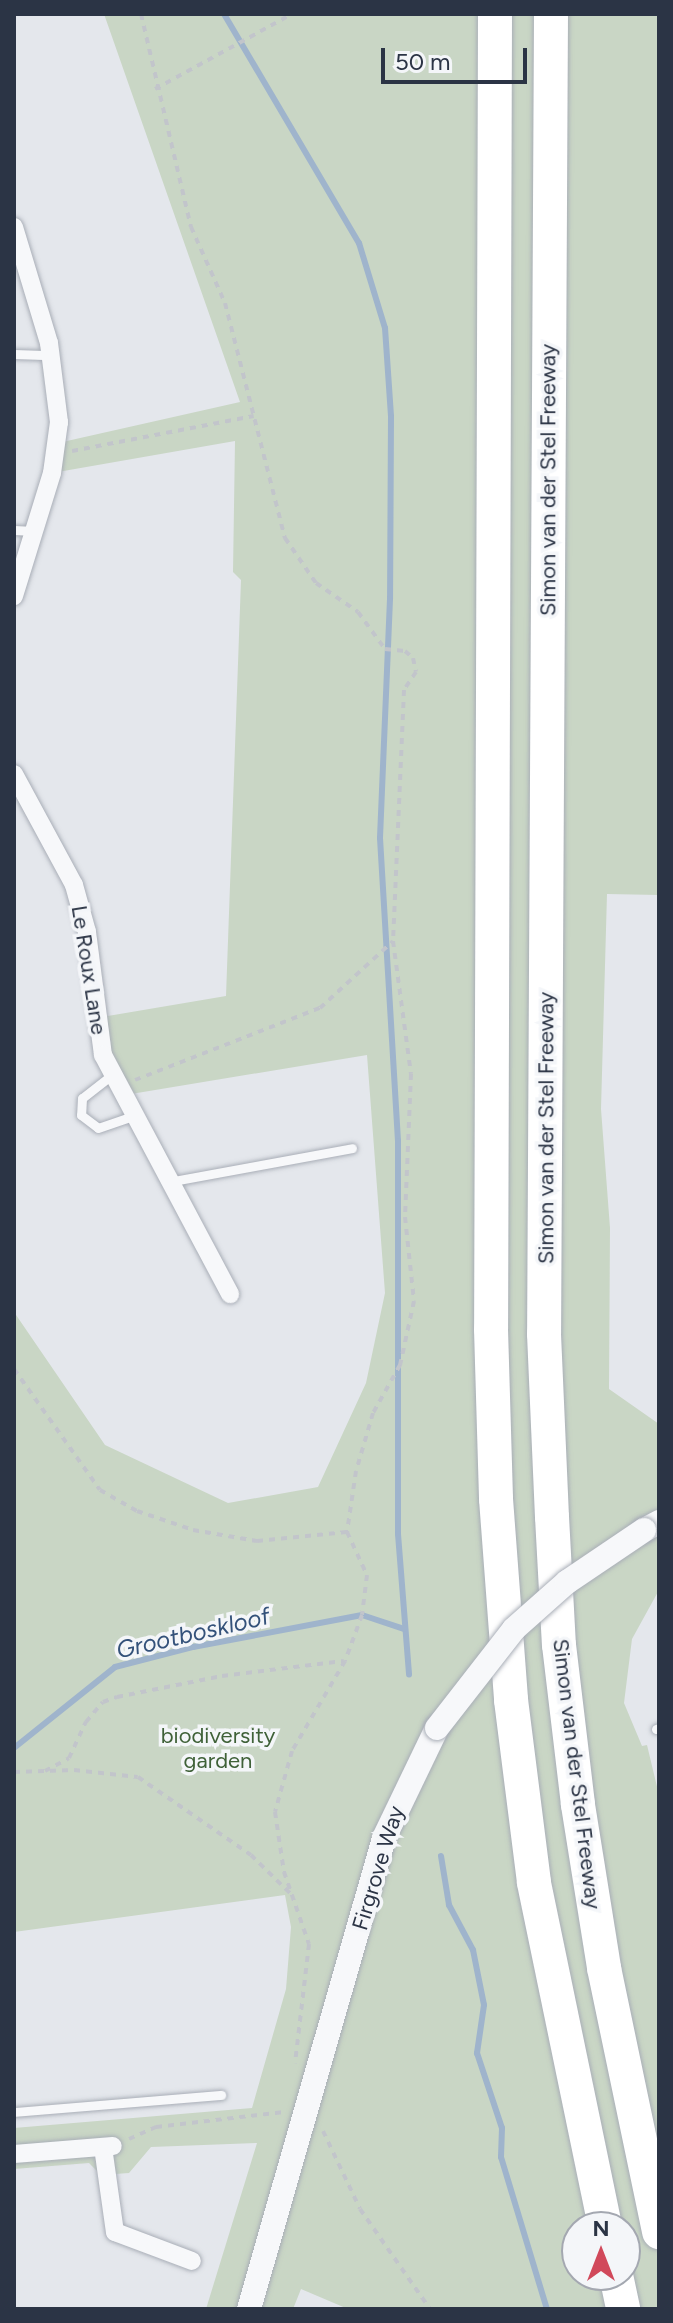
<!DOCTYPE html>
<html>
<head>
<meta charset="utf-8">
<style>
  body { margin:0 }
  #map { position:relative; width:673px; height:2323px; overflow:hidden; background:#e4e7ec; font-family:Figtree,sans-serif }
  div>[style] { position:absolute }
  .green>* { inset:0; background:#c9d6c5 }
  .stream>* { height:6px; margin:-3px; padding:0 3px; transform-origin:3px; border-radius:3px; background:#9fb4cc }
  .path>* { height:4px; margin-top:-2px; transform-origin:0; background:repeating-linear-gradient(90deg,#c2c5cb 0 6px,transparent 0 12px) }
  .roads { filter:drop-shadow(0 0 2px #a9aeb7) drop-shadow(0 0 2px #a9aeb7) }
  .service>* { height:9px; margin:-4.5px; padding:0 4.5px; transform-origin:4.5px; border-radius:4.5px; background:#f7f8fa }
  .minor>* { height:18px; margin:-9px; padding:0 9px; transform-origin:9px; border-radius:9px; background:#f7f8fa }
  .tertiary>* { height:24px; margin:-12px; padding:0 12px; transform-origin:12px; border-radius:12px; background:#f7f8fa }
  .motorway>* { height:34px; margin:-17px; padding:0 17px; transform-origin:17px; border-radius:17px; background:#fff }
  .bridges { filter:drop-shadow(0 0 2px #a9aeb7) drop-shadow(0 0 2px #a9aeb7) }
  .tertiary-bridge>* { height:24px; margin:-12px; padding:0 12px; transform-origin:12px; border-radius:12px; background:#f7f8fa }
  span { translate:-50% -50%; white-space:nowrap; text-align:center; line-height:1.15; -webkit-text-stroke:7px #f4f6f9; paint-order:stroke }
  .street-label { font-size:22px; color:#2b3445 }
  .park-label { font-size:22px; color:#3f6138 }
  .water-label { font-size:24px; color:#34527a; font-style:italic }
  .frame { position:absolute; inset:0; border:16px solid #2b3445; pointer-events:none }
  .north { position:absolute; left:561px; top:2211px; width:80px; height:80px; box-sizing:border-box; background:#f4f6f9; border:2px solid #a4a8b1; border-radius:50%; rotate:0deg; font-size:22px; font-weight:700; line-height:32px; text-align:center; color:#2b3445 }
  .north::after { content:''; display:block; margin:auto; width:28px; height:36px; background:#d1495b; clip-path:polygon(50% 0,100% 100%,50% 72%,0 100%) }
  .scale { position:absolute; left:381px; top:48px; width:146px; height:36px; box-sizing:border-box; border:4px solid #2b3445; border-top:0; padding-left:10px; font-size:24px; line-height:28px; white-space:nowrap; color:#2b3445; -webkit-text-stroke:6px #f4f6f9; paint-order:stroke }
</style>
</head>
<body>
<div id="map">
  <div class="green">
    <div style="clip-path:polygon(evenodd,104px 14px,659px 14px,659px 895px,607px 894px,601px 1109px,610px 1228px,609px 1389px,659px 1424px,659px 1590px,632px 1639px,624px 1703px,642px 1746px,647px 1745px,659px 1795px,659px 2309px,348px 2309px,301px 2289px,293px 2309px,206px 2309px,257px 2143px,151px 2147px,129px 2173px,101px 2175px,89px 2163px,14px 2169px,14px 2128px,252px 2108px,286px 1989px,291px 1927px,285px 1895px,14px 1932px,14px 1312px,105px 1445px,228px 1503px,318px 1487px,366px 1383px,385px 1293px,367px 1055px,125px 1095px,96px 1018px,226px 996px,241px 580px,233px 572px,235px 441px,52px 473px,58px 443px,240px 402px,104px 14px,577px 2227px,625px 2227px,625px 2275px,577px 2275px,577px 2227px)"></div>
  </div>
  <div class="stream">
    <div style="left:224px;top:14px;width:266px;rotate:59.5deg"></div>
    <div style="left:359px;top:243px;width:89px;rotate:73deg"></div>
    <div style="left:385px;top:328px;width:89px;rotate:86.1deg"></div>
    <div style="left:391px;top:417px;width:182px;rotate:90.3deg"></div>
    <div style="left:390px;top:599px;width:239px;rotate:92.4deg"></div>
    <div style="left:380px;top:838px;width:304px;rotate:86.6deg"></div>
    <div style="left:398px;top:1141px;width:393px;rotate:90deg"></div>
    <div style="left:398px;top:1534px;width:141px;rotate:85.5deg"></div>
    <div style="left:14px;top:1748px;width:129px;rotate:-38.7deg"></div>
    <div style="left:115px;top:1667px;width:81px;rotate:-14.4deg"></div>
    <div style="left:193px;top:1647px;width:172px;rotate:-10.7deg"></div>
    <div style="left:362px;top:1615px;width:44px;rotate:18.4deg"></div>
    <div style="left:441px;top:1856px;width:50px;rotate:80.7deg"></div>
    <div style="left:449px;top:1905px;width:51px;rotate:61.9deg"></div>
    <div style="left:473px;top:1950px;width:56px;rotate:78.7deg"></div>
    <div style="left:484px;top:2005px;width:49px;rotate:98.3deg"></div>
    <div style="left:477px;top:2053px;width:79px;rotate:71.6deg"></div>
    <div style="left:502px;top:2128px;width:29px;rotate:92deg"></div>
    <div style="left:501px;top:2157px;width:159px;rotate:73.2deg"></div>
  </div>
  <div class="path">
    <div style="left:141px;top:14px;width:219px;rotate:76.8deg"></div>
    <div style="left:191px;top:227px;width:83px;rotate:65.9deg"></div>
    <div style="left:225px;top:303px;width:243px;rotate:75.7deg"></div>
    <div style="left:285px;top:538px;width:55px;rotate:55.4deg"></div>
    <div style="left:316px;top:583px;width:51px;rotate:34.6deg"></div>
    <div style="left:358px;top:612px;width:46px;rotate:53.9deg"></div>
    <div style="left:385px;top:649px;width:20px;rotate:6deg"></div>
    <div style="left:405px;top:651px;width:11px;rotate:41deg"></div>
    <div style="left:413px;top:658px;width:14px;rotate:78deg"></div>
    <div style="left:416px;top:672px;width:22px;rotate:124deg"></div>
    <div style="left:404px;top:690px;width:251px;rotate:92.5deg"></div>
    <div style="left:393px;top:941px;width:134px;rotate:82.3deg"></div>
    <div style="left:411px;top:1074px;width:143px;rotate:92.4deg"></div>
    <div style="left:405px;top:1217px;width:84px;rotate:83.9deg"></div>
    <div style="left:414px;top:1301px;width:66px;rotate:102.3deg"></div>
    <div style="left:400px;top:1365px;width:55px;rotate:119.4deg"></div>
    <div style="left:373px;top:1413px;width:60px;rotate:106.3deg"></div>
    <div style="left:356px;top:1471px;width:62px;rotate:98.4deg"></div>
    <div style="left:347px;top:1532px;width:47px;rotate:65.1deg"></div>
    <div style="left:367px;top:1575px;width:40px;rotate:97.1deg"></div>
    <div style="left:362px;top:1615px;width:49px;rotate:110.3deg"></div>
    <div style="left:345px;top:1661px;width:104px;rotate:120.5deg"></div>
    <div style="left:292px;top:1751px;width:63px;rotate:105.6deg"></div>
    <div style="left:275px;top:1812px;width:61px;rotate:81.5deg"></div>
    <div style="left:284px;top:1872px;width:76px;rotate:70.9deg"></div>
    <div style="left:309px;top:1944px;width:120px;rotate:96.7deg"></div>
    <div style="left:155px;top:89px;width:156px;rotate:-28.7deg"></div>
    <div style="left:72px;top:451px;width:185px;rotate:-10.9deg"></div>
    <div style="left:135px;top:1080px;width:199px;rotate:-21.3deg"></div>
    <div style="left:320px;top:1008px;width:99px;rotate:-42.5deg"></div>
    <div style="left:14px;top:1369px;width:148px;rotate:54.6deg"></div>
    <div style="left:100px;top:1490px;width:43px;rotate:29.6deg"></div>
    <div style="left:137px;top:1511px;width:59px;rotate:18.7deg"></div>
    <div style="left:193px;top:1530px;width:65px;rotate:9.8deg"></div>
    <div style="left:257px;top:1541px;width:90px;rotate:-5.7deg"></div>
    <div style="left:45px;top:1771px;width:27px;rotate:-28deg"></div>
    <div style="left:69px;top:1758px;width:40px;rotate:-65deg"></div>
    <div style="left:86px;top:1722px;width:26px;rotate:-50deg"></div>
    <div style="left:103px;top:1702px;width:15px;rotate:-20deg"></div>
    <div style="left:117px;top:1697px;width:107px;rotate:-11.3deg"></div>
    <div style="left:222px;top:1676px;width:122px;rotate:-7.1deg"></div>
    <div style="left:14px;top:1772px;width:60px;rotate:-1.9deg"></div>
    <div style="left:74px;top:1770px;width:64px;rotate:6.2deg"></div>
    <div style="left:138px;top:1777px;width:137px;rotate:34.6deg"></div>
    <div style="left:251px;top:1855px;width:57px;rotate:44.3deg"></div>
    <div style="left:323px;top:2131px;width:86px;rotate:64.6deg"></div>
    <div style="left:360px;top:2209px;width:122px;rotate:55deg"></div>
    <div style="left:129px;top:2139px;width:30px;rotate:-24deg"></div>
    <div style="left:156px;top:2127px;width:129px;rotate:-6.7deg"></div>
  </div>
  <div class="roads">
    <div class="service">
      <div style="left:14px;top:354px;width:37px;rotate:2deg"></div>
      <div style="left:14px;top:530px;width:20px;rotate:3deg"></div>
      <div style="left:113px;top:1074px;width:39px;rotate:142deg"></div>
      <div style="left:82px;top:1098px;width:17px;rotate:93deg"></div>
      <div style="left:81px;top:1115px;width:21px;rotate:37deg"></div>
      <div style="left:98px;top:1128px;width:40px;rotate:-18.9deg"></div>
      <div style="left:173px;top:1181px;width:182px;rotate:-10.4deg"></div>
      <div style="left:656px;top:1729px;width:3px;rotate:-18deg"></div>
      <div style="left:14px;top:2112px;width:208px;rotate:-4.7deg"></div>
    </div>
    <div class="minor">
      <div style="left:14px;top:227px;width:121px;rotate:73.2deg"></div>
      <div style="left:49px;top:343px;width:80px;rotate:82.8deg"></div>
      <div style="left:59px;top:422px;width:51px;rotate:97.8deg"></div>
      <div style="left:52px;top:473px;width:129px;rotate:107.2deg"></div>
      <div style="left:14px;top:774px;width:126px;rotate:61.6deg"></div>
      <div style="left:74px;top:885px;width:49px;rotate:74.5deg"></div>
      <div style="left:87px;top:932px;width:124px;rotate:82.6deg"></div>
      <div style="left:103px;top:1055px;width:271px;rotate:62deg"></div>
      <div style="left:103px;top:2147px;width:86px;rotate:82deg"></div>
      <div style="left:115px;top:2232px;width:82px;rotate:20.6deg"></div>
      <div style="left:14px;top:2154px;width:99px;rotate:-4.6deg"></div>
    </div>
    <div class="tertiary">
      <div style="left:644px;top:1530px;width:17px;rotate:-28deg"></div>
      <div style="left:249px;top:2309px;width:490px;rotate:-74deg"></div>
      <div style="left:384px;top:1838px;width:122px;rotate:-64.3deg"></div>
    </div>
    <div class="motorway">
      <div style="left:495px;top:14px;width:1315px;rotate:90.17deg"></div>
      <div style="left:491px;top:1329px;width:170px;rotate:88.3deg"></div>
      <div style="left:496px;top:1499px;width:202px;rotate:85.7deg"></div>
      <div style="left:511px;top:1700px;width:184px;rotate:82.8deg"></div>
      <div style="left:534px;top:1883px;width:351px;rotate:78.3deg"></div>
      <div style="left:551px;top:14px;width:1320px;rotate:90.3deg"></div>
      <div style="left:544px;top:1334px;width:183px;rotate:87.5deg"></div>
      <div style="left:552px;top:1517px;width:128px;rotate:86.9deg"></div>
      <div style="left:559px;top:1645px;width:161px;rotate:83.2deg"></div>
      <div style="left:578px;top:1805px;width:165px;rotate:80.9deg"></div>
      <div style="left:604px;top:1968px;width:270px;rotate:78.2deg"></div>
      <div style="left:616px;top:2275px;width:35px;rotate:78deg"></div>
    </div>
  </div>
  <div class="bridges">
    <div class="tertiary-bridge">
      <div style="left:437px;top:1728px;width:125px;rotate:-52.1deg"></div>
      <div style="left:514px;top:1629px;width:71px;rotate:-41.6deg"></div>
      <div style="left:567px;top:1582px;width:93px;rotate:-34deg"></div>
    </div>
  </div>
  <div class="street-label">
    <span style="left:548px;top:480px;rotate:-90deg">Simon van der Stel Freeway</span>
    <span style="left:89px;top:970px;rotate:81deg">Le Roux Lane</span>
    <span style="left:546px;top:1128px;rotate:-90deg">Simon van der Stel Freeway</span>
    <span style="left:577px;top:1774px;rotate:83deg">Simon van der Stel Freeway</span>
    <span style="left:378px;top:1868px;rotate:-73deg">Firgrove Way</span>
  </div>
  <div class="park-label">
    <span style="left:218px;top:1748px">biodiversity<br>garden</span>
  </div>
  <div class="water-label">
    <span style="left:193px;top:1633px;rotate:-13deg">Grootboskloof</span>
  </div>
  <div class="frame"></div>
  <div class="north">N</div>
  <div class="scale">50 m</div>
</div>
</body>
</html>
